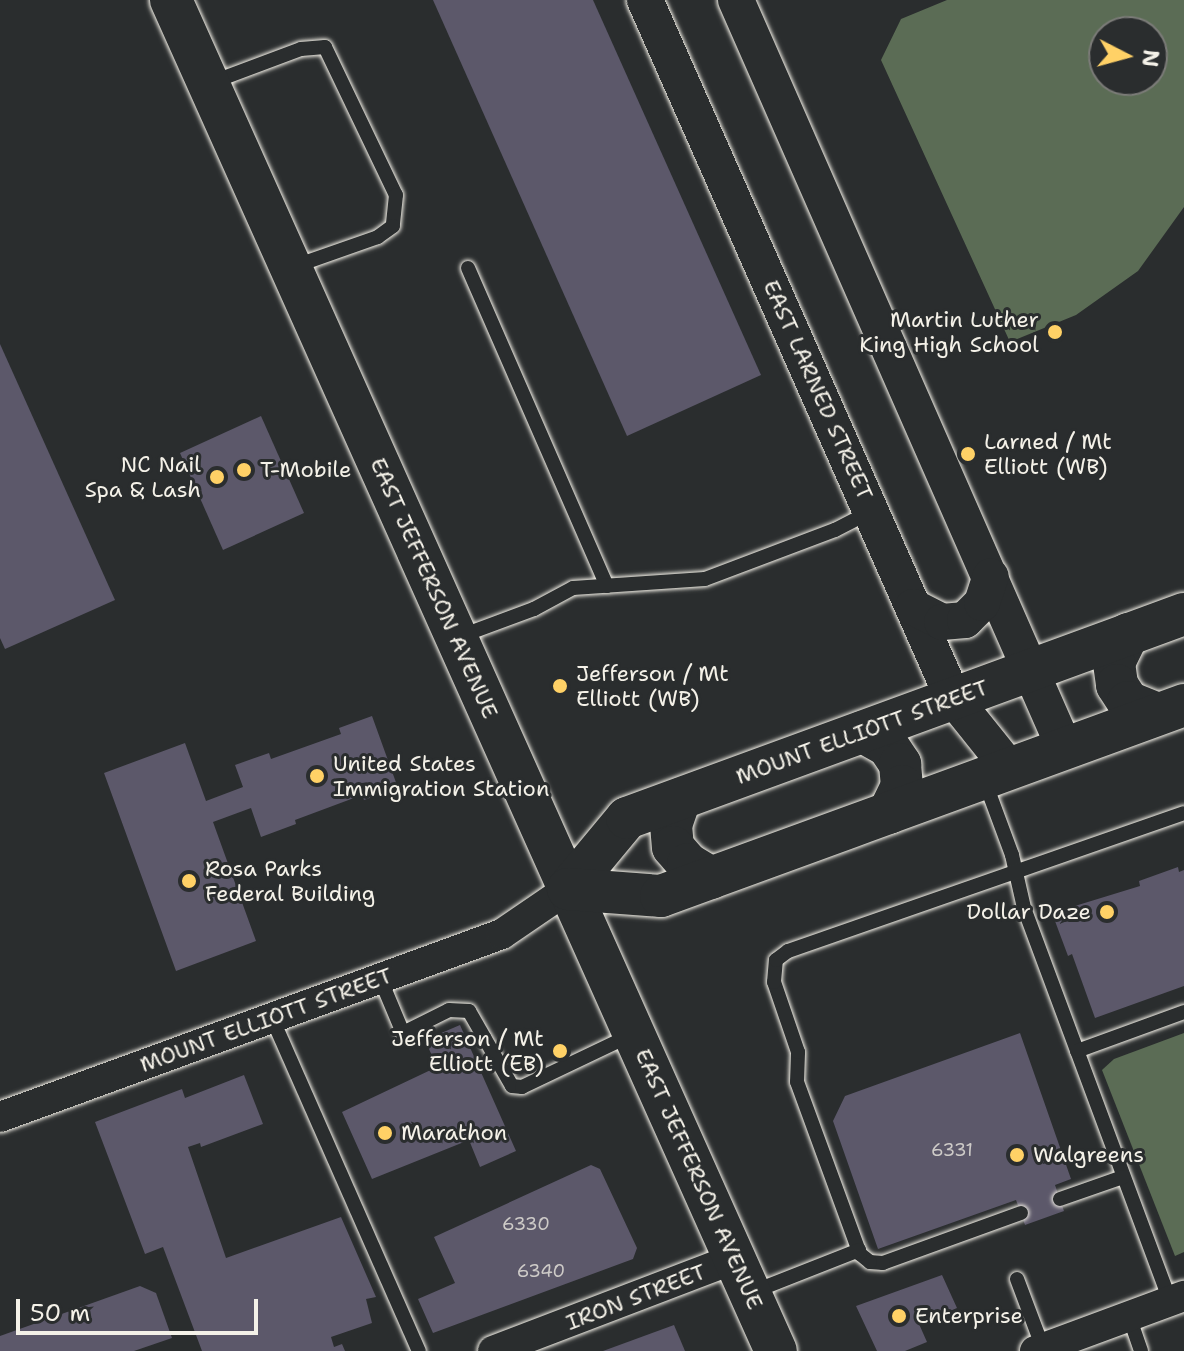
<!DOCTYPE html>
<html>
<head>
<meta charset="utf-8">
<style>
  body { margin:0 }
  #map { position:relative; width:1184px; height:1351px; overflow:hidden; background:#2a2d2e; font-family:"Shantell Sans",sans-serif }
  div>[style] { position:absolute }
  .green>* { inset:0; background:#5b6c55 }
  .building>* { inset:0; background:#5c586a }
  .roads { filter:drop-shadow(0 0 2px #f4f1e8) drop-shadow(0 0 2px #f4f1e8) }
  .service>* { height:14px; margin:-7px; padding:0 7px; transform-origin:7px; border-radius:7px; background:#2a2d2e }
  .minor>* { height:30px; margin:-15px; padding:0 15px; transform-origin:15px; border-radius:15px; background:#2a2d2e }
  .tertiary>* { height:36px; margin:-18px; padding:0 18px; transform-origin:18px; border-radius:18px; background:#2a2d2e }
  .secondary>* { height:42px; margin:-21px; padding:0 21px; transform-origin:21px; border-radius:21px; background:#2a2d2e }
  .dots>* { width:22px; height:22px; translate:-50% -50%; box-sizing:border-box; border:4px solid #2a2d2e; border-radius:50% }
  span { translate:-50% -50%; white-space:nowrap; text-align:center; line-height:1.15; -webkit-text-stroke:6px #2a2d2e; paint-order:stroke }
  .number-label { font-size:18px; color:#cecbc8 }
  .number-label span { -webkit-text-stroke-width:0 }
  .poi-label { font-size:22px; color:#f4f1e8 }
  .right { translate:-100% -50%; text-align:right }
  .left { translate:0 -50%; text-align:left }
  .street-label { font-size:22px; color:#f4f1e8 }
  .north { position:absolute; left:1088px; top:16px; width:80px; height:80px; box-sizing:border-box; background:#2a2d2e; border:2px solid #7b7b78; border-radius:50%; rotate:96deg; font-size:22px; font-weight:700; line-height:32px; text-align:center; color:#f4f1e8 }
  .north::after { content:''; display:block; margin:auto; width:28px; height:36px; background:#ffd166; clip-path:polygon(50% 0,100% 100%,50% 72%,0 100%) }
  .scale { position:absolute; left:16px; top:1299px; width:242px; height:36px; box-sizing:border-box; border:4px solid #f4f1e8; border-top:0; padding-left:10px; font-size:24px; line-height:28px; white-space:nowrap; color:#f4f1e8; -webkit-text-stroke:6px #2a2d2e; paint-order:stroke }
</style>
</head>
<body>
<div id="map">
  <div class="green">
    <div style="clip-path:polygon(evenodd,947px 0,1184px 0,1184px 207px,1138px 271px,1076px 315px,1010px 342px,881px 60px,901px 19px,947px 0,1152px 32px,1152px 80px,1104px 80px,1104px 32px,1152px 32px)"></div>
    <div style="clip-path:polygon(1184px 1033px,1184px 1252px,1175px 1256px,1102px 1070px,1114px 1059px)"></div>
  </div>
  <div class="building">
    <div style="clip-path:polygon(433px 0,593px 0,761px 375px,627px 436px)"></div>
    <div style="clip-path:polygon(0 344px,115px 600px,5px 649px,0 638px)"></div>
    <div style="clip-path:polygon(261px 416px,304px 513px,223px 550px,180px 453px)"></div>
    <div style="clip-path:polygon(372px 716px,398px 788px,364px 800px,362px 795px,295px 820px,296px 824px,261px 837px,251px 808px,213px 822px,256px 941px,176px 971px,104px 773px,185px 743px,206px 801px,243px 787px,235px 765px,269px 753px,271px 759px,341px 734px,339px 728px)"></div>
    <div style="clip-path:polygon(1178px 867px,1179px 872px,1184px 870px,1184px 986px,1095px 1018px,1072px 954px,1068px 956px,1052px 913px,1140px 886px,1139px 881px)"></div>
    <div style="clip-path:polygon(460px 1025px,516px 1151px,480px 1167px,469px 1140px,372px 1179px,342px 1112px,437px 1067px,425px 1040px)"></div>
    <div style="clip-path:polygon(1020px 1033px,1071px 1179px,1055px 1185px,1064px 1211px,1025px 1225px,1016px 1200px,878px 1249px,833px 1121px,845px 1096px)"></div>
    <div style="clip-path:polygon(244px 1075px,263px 1124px,201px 1147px,200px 1143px,188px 1147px,226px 1258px,341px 1217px,376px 1297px,366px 1299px,372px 1323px,331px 1337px,334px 1347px,342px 1344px,345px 1351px,202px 1351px,163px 1247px,145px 1254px,95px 1122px,182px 1089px,185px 1098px)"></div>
    <div style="clip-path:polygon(591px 1165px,600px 1169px,637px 1248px,633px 1259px,433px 1333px,418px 1299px,455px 1283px,434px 1237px)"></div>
    <div style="clip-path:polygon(942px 1275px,957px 1308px,919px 1324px,927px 1342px,905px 1351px,877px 1351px,856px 1306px)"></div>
    <div style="clip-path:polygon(140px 1286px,156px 1293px,172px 1338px,134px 1351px,0 1351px,0 1336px)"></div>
    <div style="clip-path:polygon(674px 1325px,685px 1351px,603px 1351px)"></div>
  </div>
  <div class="roads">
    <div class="service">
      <div style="left:210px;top:83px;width:97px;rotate:-20.5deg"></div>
      <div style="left:301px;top:49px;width:24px;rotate:-5deg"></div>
      <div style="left:325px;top:47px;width:164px;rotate:64.4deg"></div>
      <div style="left:396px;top:195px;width:31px;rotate:96deg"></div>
      <div style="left:393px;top:226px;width:19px;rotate:144deg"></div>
      <div style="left:378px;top:237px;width:88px;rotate:160.7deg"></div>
      <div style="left:468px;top:268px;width:347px;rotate:66.4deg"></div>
      <div style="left:461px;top:636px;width:78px;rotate:-20.3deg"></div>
      <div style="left:534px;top:609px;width:44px;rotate:-28.3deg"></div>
      <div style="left:573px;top:588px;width:132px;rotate:-3.9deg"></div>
      <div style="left:705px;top:579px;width:139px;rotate:-20.7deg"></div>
      <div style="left:835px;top:530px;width:42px;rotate:-27.2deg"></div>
      <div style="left:985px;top:782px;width:78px;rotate:69.7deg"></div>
      <div style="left:1012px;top:855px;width:54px;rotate:77.2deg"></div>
      <div style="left:1024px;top:908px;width:419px;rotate:69.6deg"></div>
      <div style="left:380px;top:978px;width:60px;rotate:67.3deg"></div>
      <div style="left:403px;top:1033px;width:51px;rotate:-26.6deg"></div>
      <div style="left:449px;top:1010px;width:20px;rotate:3deg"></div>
      <div style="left:469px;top:1011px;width:86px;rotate:60.2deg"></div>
      <div style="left:512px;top:1086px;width:10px;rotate:6deg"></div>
      <div style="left:522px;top:1087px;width:119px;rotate:-25.5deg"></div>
      <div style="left:272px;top:1018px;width:364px;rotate:66.2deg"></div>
      <div style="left:1077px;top:1051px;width:114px;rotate:-20deg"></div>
      <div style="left:1060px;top:1199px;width:67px;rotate:-19.2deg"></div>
      <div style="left:1021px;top:1213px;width:147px;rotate:160.1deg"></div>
      <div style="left:883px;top:1263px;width:13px;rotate:-176deg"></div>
      <div style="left:870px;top:1262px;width:13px;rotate:-141deg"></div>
      <div style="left:860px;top:1254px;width:183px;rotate:-110.1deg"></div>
      <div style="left:797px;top:1082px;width:30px;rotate:-88deg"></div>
      <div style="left:798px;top:1052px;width:74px;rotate:-108.9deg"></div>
      <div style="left:774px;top:982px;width:22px;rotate:-85deg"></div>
      <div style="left:776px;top:960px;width:15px;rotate:-37deg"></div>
      <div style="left:788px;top:951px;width:419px;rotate:-19.2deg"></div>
      <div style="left:1017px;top:1279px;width:74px;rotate:69.4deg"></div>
      <div style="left:755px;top:1291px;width:112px;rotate:-21.5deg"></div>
      <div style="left:1129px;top:1316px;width:37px;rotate:71deg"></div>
    </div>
    <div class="minor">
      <div style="left:0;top:1117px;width:534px;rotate:-20.03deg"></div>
      <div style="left:502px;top:934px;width:80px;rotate:-34.3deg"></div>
      <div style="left:493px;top:1351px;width:258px;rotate:-20.9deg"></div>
      <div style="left:1035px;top:1351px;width:159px;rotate:-20.3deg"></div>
    </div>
    <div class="tertiary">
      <div style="left:645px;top:0;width:763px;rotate:66.19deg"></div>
      <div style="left:953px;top:698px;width:91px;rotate:51.2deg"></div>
      <div style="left:736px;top:0;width:818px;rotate:66.29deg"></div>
      <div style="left:913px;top:607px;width:33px;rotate:27deg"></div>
      <div style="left:942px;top:622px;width:23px;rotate:-5deg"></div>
      <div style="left:965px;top:620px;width:24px;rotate:-45deg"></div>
      <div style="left:982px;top:603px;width:28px;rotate:-72deg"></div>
    </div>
    <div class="secondary">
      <div style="left:171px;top:0;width:1480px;rotate:65.88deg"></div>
      <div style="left:1128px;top:634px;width:32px;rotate:116deg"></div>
      <div style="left:1114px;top:663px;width:22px;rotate:82deg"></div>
      <div style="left:1117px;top:685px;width:20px;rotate:57deg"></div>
      <div style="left:1128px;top:702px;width:32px;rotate:22deg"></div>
      <div style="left:863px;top:732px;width:29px;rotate:29deg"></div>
      <div style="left:888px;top:746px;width:22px;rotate:56deg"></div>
      <div style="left:900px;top:764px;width:22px;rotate:85deg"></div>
      <div style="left:902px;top:786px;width:30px;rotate:116deg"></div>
      <div style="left:680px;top:799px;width:28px;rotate:109deg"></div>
      <div style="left:671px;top:825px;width:22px;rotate:85deg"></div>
      <div style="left:673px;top:847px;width:23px;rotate:49deg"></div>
      <div style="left:688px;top:864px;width:27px;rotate:31deg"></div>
      <div style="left:568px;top:889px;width:92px;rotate:-50.3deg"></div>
      <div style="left:627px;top:818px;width:593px;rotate:-20.12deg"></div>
      <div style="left:568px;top:889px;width:93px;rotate:4.3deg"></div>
      <div style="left:661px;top:896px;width:557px;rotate:-20.06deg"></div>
    </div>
  </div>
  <div class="dots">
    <div style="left:1055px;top:332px;background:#ffd166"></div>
    <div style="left:968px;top:454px;background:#ffd166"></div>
    <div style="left:244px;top:470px;background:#ffd166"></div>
    <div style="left:217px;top:477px;background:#ffd166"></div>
    <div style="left:560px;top:686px;background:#ffd166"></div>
    <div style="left:317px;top:776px;background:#ffd166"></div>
    <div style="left:189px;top:881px;background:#ffd166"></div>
    <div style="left:1107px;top:912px;background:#ffd166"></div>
    <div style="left:560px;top:1051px;background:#ffd166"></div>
    <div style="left:385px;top:1133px;background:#ffd166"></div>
    <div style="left:1017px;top:1155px;background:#ffd166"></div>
    <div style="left:899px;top:1316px;background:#ffd166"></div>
  </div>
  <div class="number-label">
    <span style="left:952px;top:1150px">6331</span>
    <span style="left:526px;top:1224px">6330</span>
    <span style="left:541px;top:1271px">6340</span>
  </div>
  <div class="poi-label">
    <span class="right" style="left:1039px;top:332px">Martin Luther<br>King High School</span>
    <span class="left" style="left:984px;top:454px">Larned / Mt<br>Elliott (WB)</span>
    <span class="right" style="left:201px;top:477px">NC Nail<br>Spa &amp; Lash</span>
    <span class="left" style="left:260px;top:470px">T-Mobile</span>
    <span class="left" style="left:576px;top:686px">Jefferson / Mt<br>Elliott (WB)</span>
    <span class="left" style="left:333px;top:776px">United States<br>Immigration Station</span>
    <span class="left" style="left:205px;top:881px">Rosa Parks<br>Federal Building</span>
    <span class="right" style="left:1091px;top:912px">Dollar Daze</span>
    <span class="right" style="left:544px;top:1051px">Jefferson / Mt<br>Elliott (EB)</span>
    <span class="left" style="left:401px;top:1133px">Marathon</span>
    <span class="left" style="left:1033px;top:1155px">Walgreens</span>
    <span class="left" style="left:915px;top:1316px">Enterprise</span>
  </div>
  <div class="street-label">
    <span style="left:818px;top:390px;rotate:66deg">EAST LARNED STREET</span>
    <span style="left:434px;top:588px;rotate:66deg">EAST JEFFERSON AVENUE</span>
    <span style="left:862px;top:732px;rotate:-20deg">MOUNT ELLIOTT STREET</span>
    <span style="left:266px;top:1020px;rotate:-20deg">MOUNT ELLIOTT STREET</span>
    <span style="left:699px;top:1179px;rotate:66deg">EAST JEFFERSON AVENUE</span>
    <span style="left:636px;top:1297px;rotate:-21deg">IRON STREET</span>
  </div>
  <div class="north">N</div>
  <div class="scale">50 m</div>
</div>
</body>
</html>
